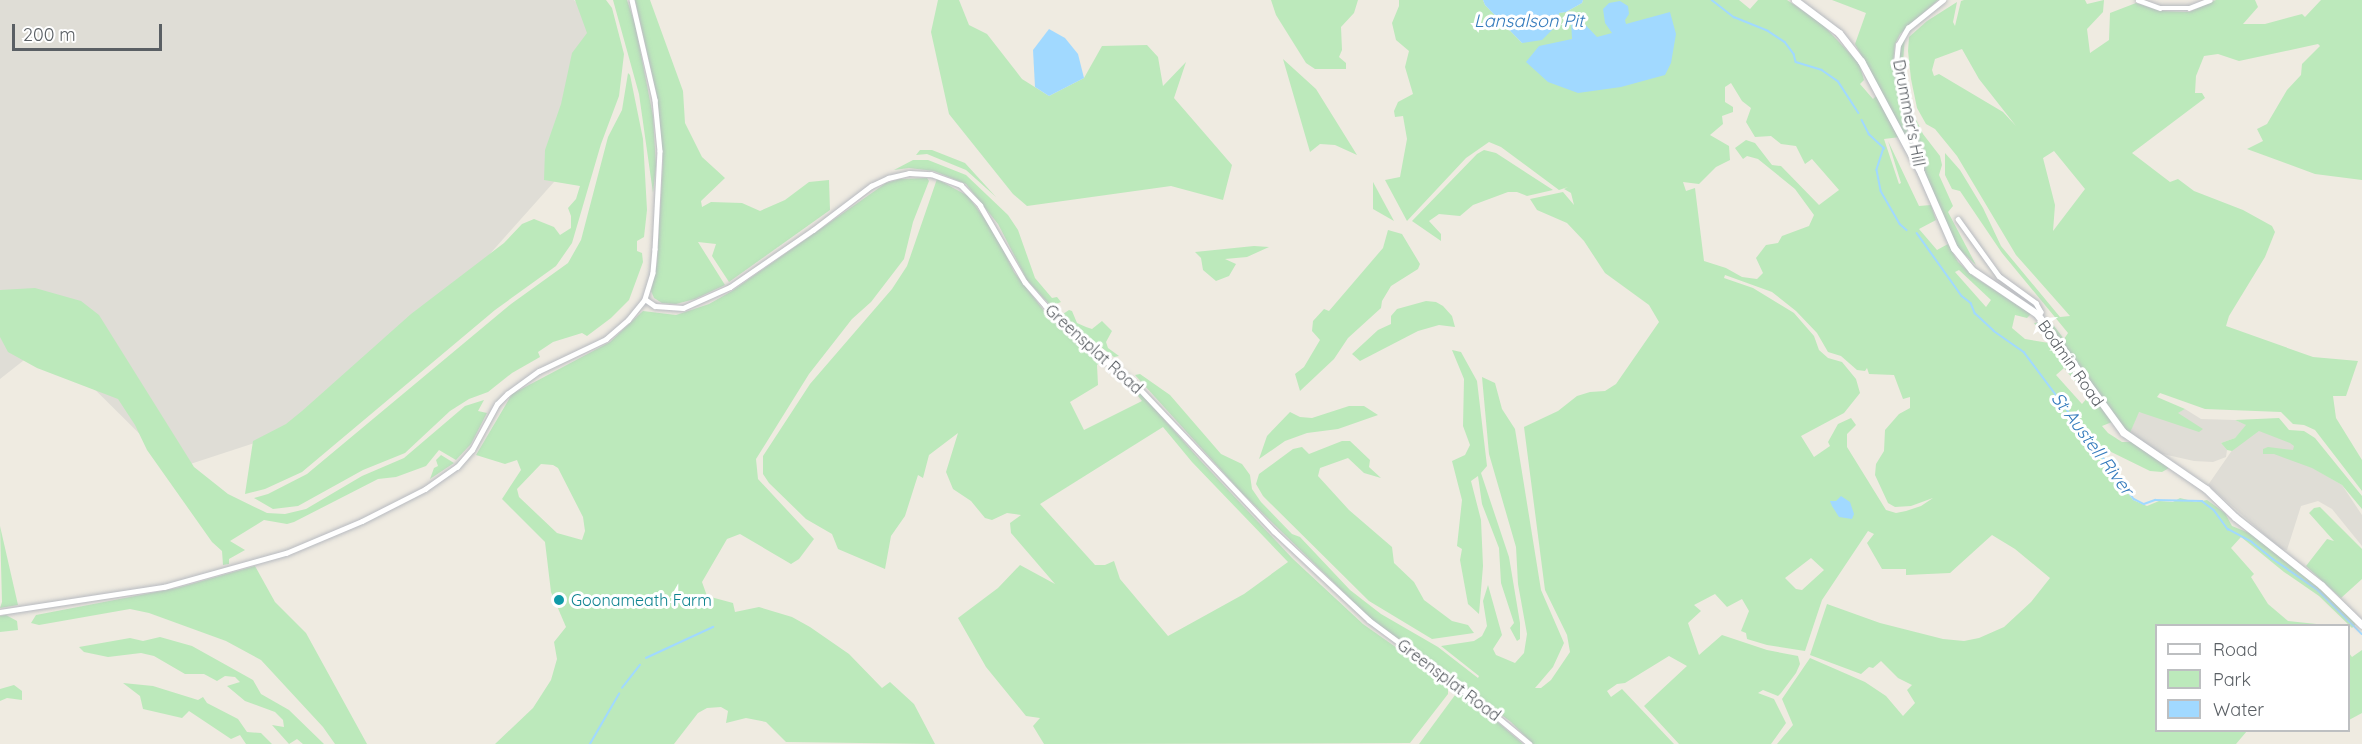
<!DOCTYPE html>
<html>
<head>
<meta charset="utf-8">
<style>
  body { margin:0 }
  #map { position:relative; width:2362px; height:744px; overflow:hidden; background:#efebe1; font-family:Quicksand,sans-serif }
  div>[style] { position:absolute }
  .industrial>* { inset:0; background:#dfddd6 }
  .green>* { inset:0; background:#bce9bb }
  .water>* { inset:0; background:#a1d9ff }
  .stream>* { height:1.5px; margin:-0.75px; padding:0 0.75px; transform-origin:0.75px; border-radius:0.75px; background:#a1d9ff }
  .roads { filter:drop-shadow(0 0 2px #b7bac0) drop-shadow(0 0 2px #b7bac0) }
  .street>* { height:4.5px; margin:-2.25px; padding:0 2.25px; transform-origin:2.25px; border-radius:2.25px; background:#fff }
  .secondary>* { height:7px; margin:-3.5px; padding:0 3.5px; transform-origin:3.5px; border-radius:3.5px; background:#fff }
  .dots>* { width:16px; height:16px; translate:-50% -50%; box-sizing:border-box; border:3px solid #fff; border-radius:50% }
  span { translate:-50% -50%; white-space:nowrap; text-align:center; line-height:1.15; -webkit-text-stroke:6px #fff; paint-order:stroke }
  .street-label { font-size:16px; color:#5a5f64 }
  .culture-label { font-size:16px; color:#0d838f }
  .left { translate:0 -50%; text-align:left }
  .water-label { font-size:18px; color:#337abc; font-style:italic }
  .legend { position:absolute; left:2155px; top:624px; width:195px; height:108px; box-sizing:border-box; background:#fff; border:2px solid #bdbfc1; margin:0; padding:8px 10px; list-style:none; font-size:18px; color:#5a5f64 }
  .legend li { display:flex; align-items:center; gap:12px; height:30px }
  .legend b { width:30px; border:2px solid #bdbfc1 }
  .scale { position:absolute; left:12px; top:24px; width:150px; height:27px; box-sizing:border-box; border:3px solid #5a5f64; border-top:0; padding-left:8px; font-size:18px; line-height:21px; white-space:nowrap; color:#5a5f64; -webkit-text-stroke:4px #fff; paint-order:stroke }
</style>
</head>
<body>
<div id="map">
  <div class="industrial">
    <div style="clip-path:polygon(0 0,574px 0,596px 24px,562px 173px,349px 412px,175px 469px,47px 342px,0 379px)"></div>
    <div style="clip-path:polygon(2185px 409px,2201px 419px,2235px 420px,2247px 425px,2235px 438px,2221px 443px,2227px 450px,2226px 457px,2213px 462px,2194px 461px,2154px 452px,2130px 433px,2138px 412px,2171px 416px)"></div>
    <div style="clip-path:polygon(2262px 429px,2294px 438px,2313px 468px,2342px 485px,2362px 515px,2362px 546px,2332px 509px,2318px 501px,2301px 506px,2287px 550px,2281px 549px,2208px 485px,2235px 446px)"></div>
  </div>
  <div class="green">
    <div style="clip-path:polygon(575px 0,606px 0,612px 8px,624px 54px,619px 96px,601px 144px,572px 243px,556px 266px,495px 310px,302px 472px,265px 489px,245px 494px,253px 441px,286px 424px,302px 411px,411px 314px,504px 243px,522px 224px,534px 219px,554px 227px,560px 235px,571px 228px,571px 216px,568px 208px,576px 199px,580px 186px,544px 180px,545px 150px,561px 104px,572px 53px,587px 33px)"></div>
    <div style="clip-path:polygon(613px 0,627px 0,635px 24px,653px 116px,656px 166px,653px 193px,639px 94px)"></div>
    <div style="clip-path:polygon(635px 0,650px 0,683px 91px,685px 123px,702px 157px,725px 178px,701px 201px,702px 207px,711px 202px,742px 203px,760px 211px,785px 200px,809px 182px,829px 180px,830px 210px,729px 282px,712px 256px,716px 244px,698px 242px,725px 285px,695px 299px,676px 304px,662px 303px,654px 298px,651px 291px,657px 264px,663px 161px,657px 96px)"></div>
    <div style="clip-path:polygon(938px 0,959px 0,969px 25px,987px 34px,1022px 79px,1049px 96px,1084px 78px,1102px 46px,1147px 45px,1158px 57px,1163px 86px,1186px 62px,1174px 98px,1232px 165px,1223px 200px,1171px 186px,1027px 206px,1013px 194px,949px 114px,931px 32px)"></div>
    <div style="clip-path:polygon(1271px 0,1358px 0,1354px 13px,1341px 27px,1342px 50px,1339px 57px,1346px 63px,1346px 69px,1315px 69px,1306px 63px,1276px 15px)"></div>
    <div style="clip-path:polygon(evenodd,1399px 0,1483px 0,1485px 5px,1522px 43px,1559px 13px,1566px 12px,1582px 3px,1583px 0,1739px 0,1750px 9px,1758px 0,1787px 0,1821px 23px,1859px 63px,1864px 80px,1860px 84px,1873px 99px,1877px 95px,1900px 137px,1884px 139px,1899px 184px,1901px 183px,1888px 141px,1919px 206px,1931px 205px,1936px 220px,1919px 229px,1937px 250px,1948px 244px,1958px 262px,1973px 276px,2031px 314px,2027px 318px,2015px 315px,2012px 328px,2025px 339px,2049px 343px,2034px 323px,2040px 322px,2112px 422px,2102px 426px,2108px 433px,2122px 442px,2132px 442px,2169px 468px,2162px 472px,2150px 471px,2099px 446px,2095px 449px,2133px 500px,2147px 506px,2159px 501px,2173px 502px,2180px 498px,2196px 502px,2207px 500px,2225px 513px,2232px 526px,2254px 535px,2314px 582px,2356px 624px,2352px 628px,2319px 596px,2284px 572px,2241px 537px,2231px 548px,2254px 574px,2251px 577px,2268px 604px,2288px 621px,2326px 625px,2156px 626px,2156px 730px,2247px 731px,2236px 744px,1777px 744px,1793px 725px,1782px 699px,1810px 658px,1865px 682px,1886px 696px,1903px 716px,1915px 703px,1907px 690px,1912px 685px,1898px 678px,1881px 661px,1873px 668px,1869px 667px,1861px 674px,1810px 655px,1827px 604px,1880px 623px,1943px 639px,1964px 641px,1979px 638px,2004px 627px,2031px 602px,2050px 578px,2015px 549px,1992px 535px,1950px 573px,1906px 575px,1906px 569px,1882px 569px,1867px 543px,1874px 534px,1868px 531px,1822px 600px,1805px 651px,1767px 645px,1747px 639px,1746px 633px,1741px 631px,1749px 611px,1742px 599px,1727px 607px,1715px 594px,1694px 605px,1701px 611px,1688px 623px,1699px 655px,1722px 635px,1767px 650px,1798px 656px,1800px 664px,1796px 673px,1781px 693px,1778px 696px,1763px 690px,1758px 693px,1774px 699px,1786px 723px,1771px 744px,1679px 744px,1644px 706px,1687px 666px,1669px 656px,1625px 683px,1617px 684px,1607px 691px,1611px 697px,1622px 689px,1674px 744px,1533px 744px,1511px 722px,1370px 618px,1242px 493px,1135px 375px,1140px 374px,1170px 395px,1221px 454px,1242px 464px,1250px 475px,1252px 489px,1261px 502px,1292px 534px,1300px 537px,1350px 590px,1381px 614px,1438px 647px,1478px 678px,1479px 676px,1441px 646px,1474px 641px,1482px 636px,1487px 626px,1483px 601px,1488px 585px,1502px 635px,1493px 649px,1496px 655px,1515px 663px,1524px 653px,1527px 634px,1518px 584px,1516px 547px,1489px 454px,1482px 377px,1495px 383px,1502px 409px,1515px 429px,1541px 590px,1564px 643px,1553px 667px,1535px 688px,1541px 688px,1551px 680px,1570px 652px,1567px 635px,1545px 590px,1524px 427px,1558px 411px,1577px 396px,1590px 392px,1605px 391px,1616px 384px,1659px 322px,1649px 305px,1605px 273px,1584px 241px,1567px 223px,1537px 210px,1530px 199px,1563px 192px,1574px 205px,1571px 193px,1564px 189px,1568px 187px,1559px 190px,1501px 147px,1489px 142px,1466px 158px,1407px 221px,1385px 180px,1400px 177px,1407px 139px,1403px 116px,1395px 117px,1394px 111px,1398px 102px,1413px 94px,1405px 67px,1409px 51px,1396px 40px,1392px 23px,1399px 6px,1399px 0,1731px 83px,1742px 101px,1751px 108px,1746px 122px,1755px 137px,1771px 136px,1781px 144px,1796px 146px,1805px 164px,1812px 159px,1839px 190px,1819px 205px,1781px 166px,1772px 165px,1755px 143px,1746px 140px,1735px 148px,1743px 159px,1747px 156px,1758px 159px,1795px 189px,1814px 215px,1809px 226px,1782px 236px,1778px 243px,1766px 245px,1756px 258px,1763px 273px,1757px 279px,1742px 277px,1726px 268px,1704px 261px,1695px 188px,1686px 191px,1683px 182px,1699px 184px,1716px 167px,1730px 160px,1729px 146px,1710px 135px,1723px 124px,1722px 116px,1733px 112px,1733px 107px,1725px 102px,1725px 87px,1731px 83px,1399px 0,1959px 270px,1991px 300px,1986px 307px,1955px 272px,1959px 270px,1399px 0,1725px 275px,1772px 292px,1796px 311px,1817px 333px,1828px 352px,1841px 356px,1857px 370px,1865px 371px,1867px 368px,1869px 374px,1894px 375px,1903px 399px,1910px 397px,1910px 408px,1899px 414px,1885px 430px,1884px 451px,1876px 464px,1875px 475px,1888px 503px,1895px 507px,1911px 506px,1933px 498px,1921px 506px,1906px 511px,1896px 513px,1886px 510px,1847px 447px,1847px 434px,1856px 425px,1851px 418px,1838px 424px,1828px 442px,1830px 446px,1814px 457px,1801px 436px,1844px 413px,1860px 393px,1856px 379px,1842px 362px,1828px 358px,1819px 350px,1814px 336px,1794px 313px,1753px 288px,1724px 278px,1725px 275px,1399px 0,2064px 368px,2088px 397px,2082px 404px,2056px 375px,2064px 368px,1399px 0,1811px 558px,1824px 570px,1802px 590px,1796px 589px,1785px 578px,1811px 558px)"></div>
    <div style="clip-path:polygon(1832px 0,1938px 0,1900px 34px,1895px 44px,1893px 63px,1906px 128px,1919px 161px,1855px 44px,1866px 13px)"></div>
    <div style="clip-path:polygon(evenodd,1964px 0,2085px 0,2087px 4px,2104px 0,2103px 12px,2087px 29px,2090px 53px,2109px 40px,2110px 13px,2136px 3px,2160px 11px,2189px 12px,2216px 0,2255px 0,2258px 7px,2243px 24px,2265px 24px,2302px 14px,2305px 17px,2321px 0,2362px 0,2362px 180px,2315px 174px,2247px 149px,2263px 141px,2257px 129px,2267px 124px,2287px 90px,2301px 75px,2302px 64px,2320px 46px,2318px 44px,2239px 61px,2218px 54px,2204px 56px,2196px 76px,2195px 93px,2202px 93px,2205px 98px,2132px 153px,2170px 182px,2178px 179px,2194px 191px,2243px 210px,2272px 226px,2275px 232px,2265px 257px,2229px 316px,2226px 326px,2313px 357px,2358px 361px,2346px 396px,2333px 396px,2336px 418px,2362px 460px,2362px 491px,2315px 430px,2304px 425px,2293px 424px,2281px 412px,2205px 409px,2160px 393px,2157px 397px,2185px 409px,2178px 413px,2203px 429px,2199px 432px,2139px 412px,2130px 433px,2122px 426px,2044px 318px,2051px 322px,2064px 339px,2068px 333px,2002px 253px,1960px 191px,1952px 189px,1945px 175px,1945px 153px,1960px 170px,1983px 208px,2001px 246px,2060px 317px,2070px 316px,2016px 255px,1957px 156px,1935px 129px,1926px 124px,1917px 108px,1911px 79px,1908px 51px,1909px 37px,1927px 21px,1957px 2px,1953px 22px,1955px 26px,1961px 1px,1964px 0,1962px 49px,1979px 79px,2016px 126px,2003px 112px,1939px 74px,1934px 76px,1932px 70px,1935px 59px,1962px 49px,1964px 0,2054px 151px,2085px 189px,2053px 231px,2055px 205px,2043px 158px,2054px 151px)"></div>
    <div style="clip-path:polygon(1905px 36px,1903px 62px,1913px 113px,1923px 134px,1940px 156px,1942px 165px,1939px 175px,1953px 206px,1948px 212px,1976px 265px,1958px 248px,1925px 175px,1923px 152px,1912px 129px,1899px 63px,1900px 45px)"></div>
    <div style="clip-path:polygon(1283px 59px,1316px 89px,1357px 155px,1335px 145px,1320px 144px,1310px 152px)"></div>
    <div style="clip-path:polygon(628px 73px,630px 75px,643px 139px,647px 210px,644px 237px,637px 241px,637px 251px,642px 253px,643px 262px,629px 300px,611px 318px,587px 336px,582px 333px,553px 342px,538px 352px,540px 357px,512px 373px,488px 392px,469px 399px,450px 411px,405px 453px,363px 470px,298px 506px,273px 509px,254px 498px,268px 494px,307px 474px,511px 304px,568px 263px,581px 240px,608px 137px,622px 110px)"></div>
    <div style="clip-path:polygon(920px 150px,932px 150px,965px 163px,996px 197px,966px 170px,927px 154px,916px 155px)"></div>
    <div style="clip-path:polygon(1484px 150px,1496px 153px,1553px 190px,1527px 196px,1517px 192px,1508px 192px,1473px 205px,1460px 216px,1439px 214px,1429px 221px,1441px 234px,1441px 241px,1412px 221px,1477px 154px)"></div>
    <div style="clip-path:polygon(913px 160px,928px 160px,966px 175px,1008px 215px,1018px 230px,1035px 278px,1052px 298px,1057px 297px,1061px 302px,1051px 306px,1027px 280px,998px 224px,966px 184px,934px 171px,909px 168px,894px 170px)"></div>
    <div style="clip-path:polygon(evenodd,927px 178px,929px 181px,913px 222px,904px 259px,871px 302px,852px 319px,809px 374px,756px 459px,758px 479px,814px 539px,799px 559px,791px 564px,740px 534px,727px 539px,702px 582px,707px 596px,733px 603px,735px 612px,759px 607px,792px 617px,810px 627px,849px 654px,882px 688px,890px 682px,914px 704px,935px 744px,786px 742px,766px 722px,746px 718px,726px 723px,728px 711px,721px 707px,707px 708px,698px 713px,674px 744px,495px 744px,533px 708px,551px 680px,557px 659px,554px 642px,566px 627px,551px 592px,545px 542px,502px 499px,521px 470px,517px 460px,505px 464px,476px 455px,512px 394px,610px 342px,643px 311px,676px 315px,709px 304px,732px 291px,886px 183px,900px 179px,927px 178px,541px 464px,553px 465px,558px 468px,583px 517px,585px 531px,582px 540px,557px 533px,519px 497px,517px 489px,541px 464px)"></div>
    <div style="clip-path:polygon(evenodd,937px 179px,968px 196px,995px 233px,1014px 272px,1048px 316px,1102px 360px,1097px 365px,1098px 385px,1070px 402px,1084px 430px,1142px 401px,1138px 396px,1140px 392px,1200px 460px,1293px 559px,1363px 624px,1448px 684px,1448px 694px,1410px 743px,1044px 744px,1033px 726px,1040px 718px,1026px 716px,986px 667px,958px 618px,998px 588px,1020px 565px,1055px 584px,1011px 533px,1010px 523px,1021px 515px,1007px 513px,992px 520px,985px 518px,971px 501px,953px 489px,946px 472px,958px 433px,929px 455px,923px 478px,918px 475px,905px 516px,891px 536px,885px 569px,838px 549px,832px 534px,806px 519px,769px 483px,763px 474px,763px 456px,810px 384px,892px 289px,907px 266px,937px 179px,1163px 427px,1192px 462px,1288px 562px,1244px 594px,1168px 636px,1120px 579px,1114px 561px,1105px 565px,1095px 565px,1040px 504px,1163px 427px)"></div>
    <div style="clip-path:polygon(1373px 182px,1394px 221px,1373px 209px)"></div>
    <div style="clip-path:polygon(1388px 230px,1402px 234px,1420px 264px,1418px 269px,1391px 286px,1382px 301px,1381px 308px,1348px 338px,1334px 359px,1300px 391px,1295px 374px,1304px 367px,1320px 340px,1312px 331px,1313px 321px,1324px 309px,1329px 311px,1383px 248px)"></div>
    <div style="clip-path:polygon(1254px 246px,1269px 247px,1247px 257px,1225px 259px,1236px 264px,1229px 276px,1216px 281px,1203px 270px,1201px 258px,1195px 252px)"></div>
    <div style="clip-path:polygon(35px 288px,81px 301px,99px 315px,194px 467px,228px 494px,267px 513px,285px 514px,306px 509px,362px 476px,404px 458px,465px 406px,484px 400px,478px 411px,487px 413px,471px 444px,456px 460px,439px 450px,426px 466px,396px 477px,378px 479px,294px 522px,287px 524px,264px 520px,230px 541px,245px 550px,229px 559px,229px 564px,223px 565px,222px 551px,212px 542px,147px 450px,135px 425px,118px 399px,37px 368px,8px 352px,0 337px,0 290px)"></div>
    <div style="clip-path:polygon(1426px 301px,1436px 302px,1443px 306px,1452px 316px,1455px 327px,1439px 325px,1418px 331px,1360px 361px,1352px 354px,1378px 330px,1391px 324px,1391px 316px,1397px 309px)"></div>
    <div style="clip-path:polygon(1069px 310px,1072px 311px,1077px 323px,1086px 327px,1092px 329px,1102px 321px,1112px 331px,1106px 342px,1108px 348px,1119px 356px,1114px 357px,1064px 319px,1063px 314px)"></div>
    <div style="clip-path:polygon(1452px 350px,1461px 352px,1477px 381px,1487px 466px,1481px 473px,1509px 557px,1520px 623px,1520px 639px,1517px 641px,1510px 628px,1514px 623px,1501px 583px,1499px 548px,1482px 504px,1478px 476px,1471px 481px,1481px 520px,1483px 566px,1479px 614px,1468px 604px,1460px 560px,1462px 549px,1457px 546px,1462px 500px,1452px 461px,1465px 455px,1470px 445px,1463px 426px,1464px 379px)"></div>
    <div style="clip-path:polygon(1349px 406px,1364px 406px,1378px 415px,1338px 429px,1307px 433px,1285px 441px,1259px 459px,1267px 436px,1290px 412px,1300px 417px,1312px 418px)"></div>
    <div style="clip-path:polygon(2279px 418px,2289px 430px,2304px 431px,2315px 438px,2362px 496px,2362px 509px,2342px 485px,2312px 468px,2274px 454px,2263px 454px,2263px 449px,2268px 447px,2293px 450px,2294px 446px,2290px 443px,2259px 431px,2232px 451px,2227px 450px,2221px 443px,2235px 438px,2246px 425px,2235px 420px)"></div>
    <div style="clip-path:polygon(1342px 441px,1350px 441px,1370px 460px,1369px 467px,1381px 478px,1364px 473px,1348px 458px,1320px 468px,1318px 476px,1349px 510px,1392px 547px,1394px 563px,1414px 582px,1424px 600px,1452px 621px,1468px 625px,1474px 633px,1432px 639px,1369px 601px,1263px 496px,1256px 484px,1259px 474px,1293px 449px,1302px 447px,1309px 454px)"></div>
    <div style="clip-path:polygon(441px 455px,454px 463px,430px 479px,434px 468px,438px 466px,436px 460px)"></div>
    <div style="clip-path:polygon(2320px 507px,2362px 549px,2362px 579px,2341px 598px,2306px 566px,2327px 539px,2334px 541px,2309px 513px,2314px 508px)"></div>
    <div style="clip-path:polygon(0 526px,18px 605px,0 608px,2px 602px)"></div>
    <div style="clip-path:polygon(255px 566px,275px 602px,306px 633px,367px 744px,335px 744px,323px 727px,261px 660px,226px 641px,149px 613px,130px 609px,39px 625px,31px 623px,36px 615px,177px 588px)"></div>
    <div style="clip-path:polygon(6px 615px,17px 621px,18px 630px,0 632px,0 616px)"></div>
    <div style="clip-path:polygon(160px 637px,192px 646px,253px 680px,261px 694px,289px 710px,324px 744px,303px 744px,297px 739px,289px 744px,272px 725px,284px 727px,283px 720px,275px 712px,245px 701px,227px 686px,240px 682px,235px 677px,225px 676px,217px 681px,204px 674px,185px 674px,154px 656px,141px 653px,108px 657px,84px 652px,79px 647px,130px 638px,143px 641px)"></div>
    <div style="clip-path:polygon(2362px 650px,2362px 713px,2349px 720px,2349px 653px,2352px 657px)"></div>
    <div style="clip-path:polygon(123px 683px,153px 686px,198px 700px,203px 697px,207px 703px,238px 719px,247px 732px,261px 733px,272px 744px,246px 744px,240px 735px,231px 739px,189px 711px,182px 718px,143px 709px,140px 696px)"></div>
    <div style="clip-path:polygon(14px 685px,22px 691px,22px 700px,7px 698px,0 701px,0 689px)"></div>
    <div style="clip-path:polygon(1458px 691px,1487px 713px,1523px 744px,1419px 744px)"></div>
  </div>
  <div class="water">
    <div style="clip-path:polygon(1483px 0,1583px 0,1582px 3px,1566px 12px,1559px 13px,1559px 23px,1542px 40px,1522px 43px,1485px 5px)"></div>
    <div style="clip-path:polygon(1620px 1px,1628px 6px,1629px 14px,1625px 20px,1626px 24px,1670px 12px,1676px 34px,1671px 63px,1665px 75px,1621px 87px,1578px 93px,1548px 82px,1526px 62px,1539px 46px,1572px 39px,1571px 20px,1577px 16px,1597px 37px,1612px 33px,1605px 23px,1603px 9px,1609px 3px)"></div>
    <div style="clip-path:polygon(1049px 29px,1065px 38px,1078px 54px,1084px 78px,1049px 96px,1035px 87px,1033px 50px)"></div>
    <div style="clip-path:polygon(1841px 496px,1850px 502px,1854px 514px,1852px 519px,1839px 517px,1832px 506px,1830px 501px,1836px 501px)"></div>
  </div>
  <div class="stream">
    <div style="left:1712px;top:0;width:28px;rotate:38deg"></div>
    <div style="left:1734px;top:17px;width:37px;rotate:22deg"></div>
    <div style="left:1768px;top:31px;width:20px;rotate:33deg"></div>
    <div style="left:1785px;top:42px;width:15px;rotate:53deg"></div>
    <div style="left:1794px;top:54px;width:8px;rotate:76deg"></div>
    <div style="left:1796px;top:62px;width:27px;rotate:17deg"></div>
    <div style="left:1822px;top:70px;width:19px;rotate:35deg"></div>
    <div style="left:1838px;top:81px;width:38px;rotate:57deg"></div>
    <div style="left:1862px;top:120px;width:16px;rotate:63deg"></div>
    <div style="left:1869px;top:134px;width:21px;rotate:43deg"></div>
    <div style="left:1884px;top:148px;width:23px;rotate:108deg"></div>
    <div style="left:1877px;top:170px;width:21px;rotate:79deg"></div>
    <div style="left:1881px;top:191px;width:38px;rotate:60deg"></div>
    <div style="left:1900px;top:224px;width:9px;rotate:41deg"></div>
    <div style="left:1917px;top:233px;width:77px;rotate:54.5deg"></div>
    <div style="left:1962px;top:296px;width:11px;rotate:38deg"></div>
    <div style="left:1971px;top:303px;width:11px;rotate:68deg"></div>
    <div style="left:1975px;top:313px;width:26px;rotate:43deg"></div>
    <div style="left:1994px;top:331px;width:37px;rotate:35deg"></div>
    <div style="left:2024px;top:352px;width:184px;rotate:53.2deg"></div>
    <div style="left:2134px;top:499px;width:11px;rotate:27deg"></div>
    <div style="left:2144px;top:504px;width:12px;rotate:-20deg"></div>
    <div style="left:2155px;top:500px;width:47px;rotate:1.2deg"></div>
    <div style="left:2202px;top:501px;width:15px;rotate:37deg"></div>
    <div style="left:2214px;top:510px;width:24px;rotate:54deg"></div>
    <div style="left:2228px;top:529px;width:27px;rotate:28deg"></div>
    <div style="left:2252px;top:542px;width:27px;rotate:39deg"></div>
    <div style="left:2273px;top:559px;width:55px;rotate:34.6deg"></div>
    <div style="left:2318px;top:590px;width:62px;rotate:45deg"></div>
    <div style="left:646px;top:658px;width:74px;rotate:-24.8deg"></div>
    <div style="left:622px;top:688px;width:29px;rotate:-52deg"></div>
    <div style="left:590px;top:744px;width:58px;rotate:-59.9deg"></div>
  </div>
  <div class="roads">
    <div class="street">
      <div style="left:632px;top:0;width:103px;rotate:77deg"></div>
      <div style="left:655px;top:100px;width:51px;rotate:84.4deg"></div>
      <div style="left:660px;top:151px;width:98px;rotate:92.9deg"></div>
      <div style="left:655px;top:249px;width:24px;rotate:95deg"></div>
      <div style="left:653px;top:273px;width:27px;rotate:107deg"></div>
      <div style="left:645px;top:299px;width:12px;rotate:35deg"></div>
      <div style="left:655px;top:306px;width:28px;rotate:4deg"></div>
      <div style="left:683px;top:308px;width:51px;rotate:-24.1deg"></div>
      <div style="left:730px;top:287px;width:101px;rotate:-34.5deg"></div>
      <div style="left:813px;top:230px;width:73px;rotate:-37.2deg"></div>
      <div style="left:871px;top:186px;width:19px;rotate:-25deg"></div>
      <div style="left:888px;top:178px;width:22px;rotate:-13deg"></div>
      <div style="left:909px;top:173px;width:22px;rotate:3deg"></div>
      <div style="left:931px;top:174px;width:32px;rotate:20deg"></div>
      <div style="left:961px;top:185px;width:28px;rotate:46deg"></div>
      <div style="left:980px;top:205px;width:89px;rotate:59.7deg"></div>
      <div style="left:1025px;top:282px;width:30px;rotate:49deg"></div>
      <div style="left:1045px;top:305px;width:48px;rotate:45deg"></div>
      <div style="left:1079px;top:339px;width:73px;rotate:38.9deg"></div>
      <div style="left:1136px;top:385px;width:201px;rotate:46.6deg"></div>
      <div style="left:1274px;top:531px;width:130px;rotate:43.1deg"></div>
      <div style="left:1369px;top:620px;width:136px;rotate:36.6deg"></div>
      <div style="left:1478px;top:701px;width:67px;rotate:39.6deg"></div>
      <div style="left:2138px;top:0;width:23px;rotate:20deg"></div>
      <div style="left:2160px;top:8px;width:29px"></div>
      <div style="left:2189px;top:8px;width:22px;rotate:-21deg"></div>
      <div style="left:1921px;top:172px;width:15px;rotate:-90deg"></div>
      <div style="left:1921px;top:157px;width:30px;rotate:-111deg"></div>
      <div style="left:1910px;top:129px;width:67px;rotate:-102deg"></div>
      <div style="left:1896px;top:63px;width:18px;rotate:-84deg"></div>
      <div style="left:1898px;top:45px;width:20px;rotate:-60deg"></div>
      <div style="left:1908px;top:28px;width:45px;rotate:-38.7deg"></div>
      <div style="left:1958px;top:219px;width:70px;rotate:54.3deg"></div>
      <div style="left:1999px;top:276px;width:46px;rotate:36.1deg"></div>
      <div style="left:2036px;top:303px;width:10px;rotate:61deg"></div>
      <div style="left:2041px;top:312px;width:4px;rotate:117deg"></div>
      <div style="left:0;top:612px;width:166px;rotate:-8.7deg"></div>
      <div style="left:164px;top:587px;width:127px;rotate:-15.6deg"></div>
      <div style="left:286px;top:553px;width:82px;rotate:-22.8deg"></div>
      <div style="left:362px;top:521px;width:71px;rotate:-26.9deg"></div>
      <div style="left:425px;top:489px;width:39px;rotate:-35deg"></div>
      <div style="left:457px;top:467px;width:23px;rotate:-49deg"></div>
      <div style="left:472px;top:450px;width:52px;rotate:-61.5deg"></div>
      <div style="left:497px;top:404px;width:14px;rotate:-45deg"></div>
      <div style="left:507px;top:394px;width:39px;rotate:-36deg"></div>
      <div style="left:539px;top:371px;width:74px;rotate:-25.5deg"></div>
      <div style="left:606px;top:339px;width:29px;rotate:-41deg"></div>
      <div style="left:628px;top:320px;width:27px;rotate:-51deg"></div>
    </div>
    <div class="secondary">
      <div style="left:1795px;top:0;width:55px;rotate:36.9deg"></div>
      <div style="left:1839px;top:33px;width:36px;rotate:52deg"></div>
      <div style="left:1861px;top:61px;width:127px;rotate:61.8deg"></div>
      <div style="left:1921px;top:173px;width:82px;rotate:66.3deg"></div>
      <div style="left:1954px;top:248px;width:28px;rotate:51deg"></div>
      <div style="left:1972px;top:270px;width:78px;rotate:34.1deg"></div>
      <div style="left:2037px;top:314px;width:146px;rotate:53.9deg"></div>
      <div style="left:2123px;top:432px;width:101px;rotate:34.5deg"></div>
      <div style="left:2206px;top:489px;width:40px;rotate:44deg"></div>
      <div style="left:2235px;top:517px;width:110px;rotate:38.3deg"></div>
      <div style="left:2321px;top:585px;width:57px;rotate:44.3deg"></div>
    </div>
  </div>
  <div class="dots">
    <div style="left:559px;top:600px;background:#0f9aa8"></div>
  </div>
  <div class="street-label">
    <span style="left:1909px;top:113px;rotate:79deg">Drummer's Hill</span>
    <span style="left:1094px;top:349px;rotate:42deg">Greensplat Road</span>
    <span style="left:2071px;top:363px;rotate:55deg">Bodmin Road</span>
    <span style="left:1449px;top:680px;rotate:37deg">Greensplat Road</span>
  </div>
  <div class="culture-label">
    <span class="left" style="left:571px;top:600px">Goonameath Farm</span>
  </div>
  <div class="water-label">
    <span style="left:1529px;top:21px">Lansalson Pit</span>
    <span style="left:2092px;top:444px;rotate:53deg">St Austell River</span>
  </div>
  <ul class="legend">
  <li><b style="height:8px;background:#fff"></b>Road</li>
  <li><b style="height:16px;background:#bce9bb"></b>Park</li>
  <li><b style="height:16px;background:#a1d9ff"></b>Water</li>
  </ul>
  <div class="scale">200 m</div>
</div>
</body>
</html>
